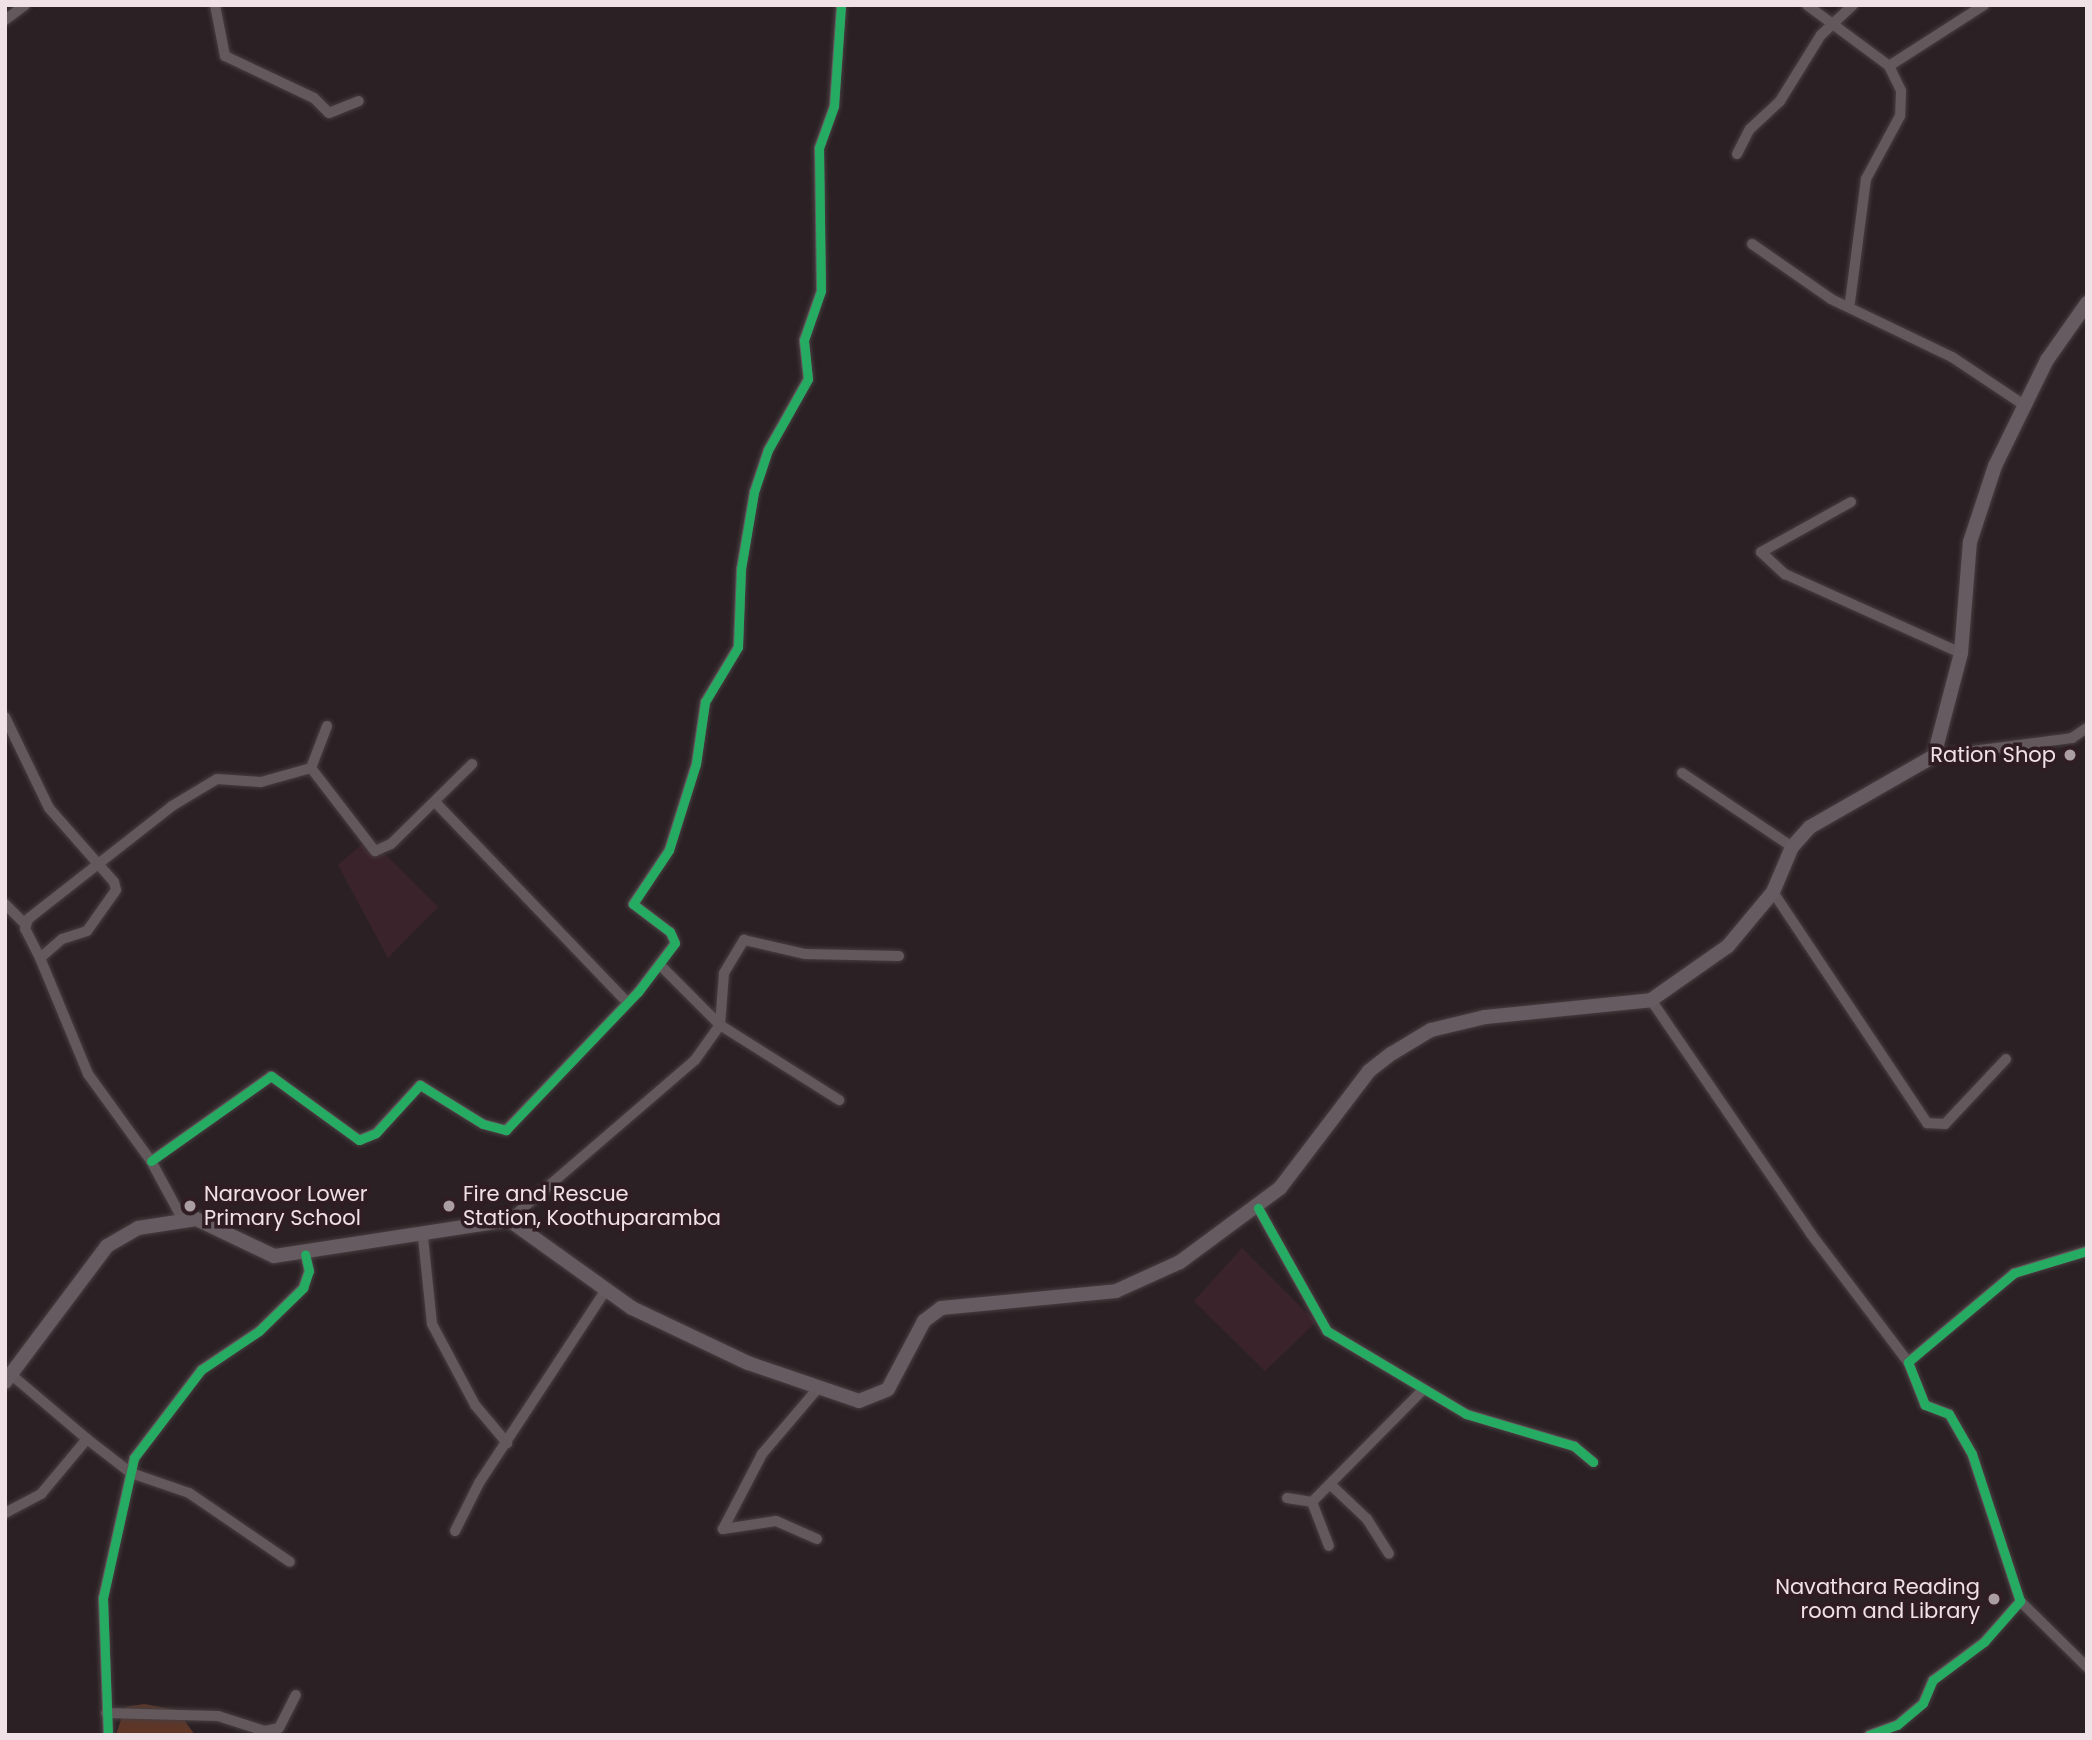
<!DOCTYPE html>
<html>
<head>
<meta charset="utf-8">
<style>
  body { margin:0 }
  #map { position:relative; width:2092px; height:1740px; overflow:hidden; background:#2b2124; font-family:Poppins,sans-serif }
  div>[style] { position:absolute }
  .built>* { inset:0; background:#3b232c }
  .green>* { inset:0; background:#5e3729 }
  .roads { filter:drop-shadow(0 0 2px #473e41) drop-shadow(0 0 2px #473e41) }
  .minor>* { height:10px; margin:-5px; padding:0 5px; transform-origin:5px; border-radius:5px; background:#63595c }
  .major>* { height:14px; margin:-7px; padding:0 7px; transform-origin:7px; border-radius:7px; background:#665b60 }
  .cycleway>* { height:9px; margin:-4.5px; padding:0 4.5px; transform-origin:4.5px; border-radius:4.5px; background:#26ab63 }
  .dots>* { width:19px; height:19px; translate:-50% -50%; box-sizing:border-box; border:4px solid #301c23; border-radius:50% }
  span { translate:-50% -50%; white-space:nowrap; text-align:center; line-height:1.15; -webkit-text-stroke:7px #301c23; paint-order:stroke }
  .poi-label { font-size:21px; color:#f0e1e6 }
  .right { translate:-100% -50%; text-align:right }
  .left { translate:0 -50%; text-align:left }
  .frame { position:absolute; inset:0; border:7px solid #f0e1e6; pointer-events:none }
</style>
</head>
<body>
<div id="map">
  <div class="built">
    <div style="clip-path:polygon(369px 838px,438px 907px,388px 958px,338px 865px)"></div>
    <div style="clip-path:polygon(1242px 1248px,1316px 1322px,1265px 1371px,1194px 1301px)"></div>
  </div>
  <div class="green">
    <div style="clip-path:polygon(144px 1704px,177px 1710px,195px 1735px,116px 1735px,125px 1707px)"></div>
  </div>
  <div class="roads">
    <div class="minor">
      <div style="left:215px;top:5px;width:52px;rotate:78.9deg"></div>
      <div style="left:225px;top:56px;width:98px;rotate:25.3deg"></div>
      <div style="left:314px;top:98px;width:21px;rotate:45deg"></div>
      <div style="left:329px;top:113px;width:32px;rotate:-22deg"></div>
      <div style="left:1807px;top:5px;width:102px;rotate:36.6deg"></div>
      <div style="left:1889px;top:66px;width:28px;rotate:64deg"></div>
      <div style="left:1901px;top:91px;width:25px;rotate:92deg"></div>
      <div style="left:1900px;top:116px;width:72px;rotate:118.4deg"></div>
      <div style="left:1866px;top:179px;width:124px;rotate:97.4deg"></div>
      <div style="left:5px;top:20px;width:25px;rotate:-37deg"></div>
      <div style="left:1889px;top:66px;width:113px;rotate:-32.7deg"></div>
      <div style="left:1737px;top:154px;width:28px;rotate:-63deg"></div>
      <div style="left:1750px;top:129px;width:41px;rotate:-43deg"></div>
      <div style="left:1780px;top:101px;width:78px;rotate:-58.2deg"></div>
      <div style="left:1821px;top:35px;width:44px;rotate:-43.2deg"></div>
      <div style="left:1752px;top:244px;width:96px;rotate:34.8deg"></div>
      <div style="left:1831px;top:299px;width:134px;rotate:25.6deg"></div>
      <div style="left:1952px;top:357px;width:87px;rotate:33.7deg"></div>
      <div style="left:1851px;top:502px;width:103px;rotate:150.9deg"></div>
      <div style="left:1761px;top:552px;width:33px;rotate:43deg"></div>
      <div style="left:1785px;top:574px;width:193px;rotate:24.2deg"></div>
      <div style="left:5px;top:717px;width:101px;rotate:64.2deg"></div>
      <div style="left:49px;top:808px;width:98px;rotate:48.7deg"></div>
      <div style="left:114px;top:882px;width:8px;rotate:76deg"></div>
      <div style="left:116px;top:890px;width:50px;rotate:125.3deg"></div>
      <div style="left:87px;top:931px;width:26px;rotate:162deg"></div>
      <div style="left:62px;top:939px;width:29px;rotate:139deg"></div>
      <div style="left:40px;top:958px;width:126px;rotate:67.5deg"></div>
      <div style="left:88px;top:1074px;width:107px;rotate:54.1deg"></div>
      <div style="left:151px;top:1161px;width:67px;rotate:61.5deg"></div>
      <div style="left:1934px;top:756px;width:139px;rotate:-7.4deg"></div>
      <div style="left:2072px;top:738px;width:18px;rotate:-34deg"></div>
      <div style="left:311px;top:768px;width:105px;rotate:52.4deg"></div>
      <div style="left:375px;top:851px;width:17px;rotate:-24deg"></div>
      <div style="left:391px;top:844px;width:114px;rotate:-44.6deg"></div>
      <div style="left:311px;top:768px;width:45px;rotate:-69.1deg"></div>
      <div style="left:1682px;top:773px;width:133px;rotate:33.9deg"></div>
      <div style="left:436px;top:803px;width:274px;rotate:46.2deg"></div>
      <div style="left:1773px;top:892px;width:278px;rotate:56.3deg"></div>
      <div style="left:1927px;top:1123px;width:18px;rotate:3deg"></div>
      <div style="left:1945px;top:1124px;width:89px;rotate:-46.8deg"></div>
      <div style="left:5px;top:904px;width:28px;rotate:45deg"></div>
      <div style="left:40px;top:958px;width:33px;rotate:-117deg"></div>
      <div style="left:25px;top:929px;width:10px;rotate:-73deg"></div>
      <div style="left:28px;top:919px;width:183px;rotate:-38.1deg"></div>
      <div style="left:172px;top:806px;width:52px;rotate:-31deg"></div>
      <div style="left:217px;top:779px;width:44px;rotate:3.9deg"></div>
      <div style="left:261px;top:782px;width:52px;rotate:-15.6deg"></div>
      <div style="left:661px;top:966px;width:83px;rotate:45deg"></div>
      <div style="left:720px;top:1025px;width:141px;rotate:32.2deg"></div>
      <div style="left:1651px;top:1000px;width:283px;rotate:55.6deg"></div>
      <div style="left:1811px;top:1234px;width:161px;rotate:52.8deg"></div>
      <div style="left:151px;top:1161px;width:147px;rotate:-35.3deg"></div>
      <div style="left:271px;top:1076px;width:109px;rotate:36deg"></div>
      <div style="left:359px;top:1140px;width:18px;rotate:-22deg"></div>
      <div style="left:376px;top:1133px;width:65px;rotate:-47.5deg"></div>
      <div style="left:420px;top:1085px;width:74px;rotate:31.8deg"></div>
      <div style="left:483px;top:1124px;width:24px;rotate:15deg"></div>
      <div style="left:506px;top:1130px;width:191px;rotate:-46.3deg"></div>
      <div style="left:638px;top:992px;width:61px;rotate:-52.9deg"></div>
      <div style="left:675px;top:943px;width:12px;rotate:-114deg"></div>
      <div style="left:670px;top:932px;width:46px;rotate:-142.9deg"></div>
      <div style="left:633px;top:904px;width:65px;rotate:-56.3deg"></div>
      <div style="left:669px;top:850px;width:90px;rotate:-72.6deg"></div>
      <div style="left:696px;top:764px;width:63px;rotate:-81.7deg"></div>
      <div style="left:705px;top:702px;width:64px;rotate:-59deg"></div>
      <div style="left:738px;top:647px;width:78px;rotate:-87.8deg"></div>
      <div style="left:741px;top:569px;width:78px;rotate:-80.4deg"></div>
      <div style="left:754px;top:492px;width:44px;rotate:-71.6deg"></div>
      <div style="left:768px;top:450px;width:81px;rotate:-60.6deg"></div>
      <div style="left:808px;top:379px;width:39px;rotate:-96deg"></div>
      <div style="left:804px;top:340px;width:52px;rotate:-70.9deg"></div>
      <div style="left:821px;top:291px;width:143px;rotate:-90.8deg"></div>
      <div style="left:819px;top:148px;width:45px;rotate:-70.3deg"></div>
      <div style="left:834px;top:106px;width:101px;rotate:-86deg"></div>
      <div style="left:1258px;top:1208px;width:141px;rotate:60.7deg"></div>
      <div style="left:1327px;top:1331px;width:162px;rotate:30.8deg"></div>
      <div style="left:1466px;top:1414px;width:113px;rotate:16.5deg"></div>
      <div style="left:1574px;top:1446px;width:25px;rotate:40deg"></div>
      <div style="left:509px;top:1220px;width:245px;rotate:-40.7deg"></div>
      <div style="left:695px;top:1060px;width:43px;rotate:-54.5deg"></div>
      <div style="left:720px;top:1025px;width:52px;rotate:-85.6deg"></div>
      <div style="left:724px;top:973px;width:39px;rotate:-59deg"></div>
      <div style="left:744px;top:940px;width:63px;rotate:12.9deg"></div>
      <div style="left:805px;top:954px;width:94px;rotate:1.2deg"></div>
      <div style="left:423px;top:1237px;width:87px;rotate:84.1deg"></div>
      <div style="left:432px;top:1324px;width:92px;rotate:62deg"></div>
      <div style="left:475px;top:1405px;width:50px;rotate:49.9deg"></div>
      <div style="left:14px;top:1377px;width:96px;rotate:40.3deg"></div>
      <div style="left:1331px;top:1485px;width:50px;rotate:43.4deg"></div>
      <div style="left:1367px;top:1519px;width:41px;rotate:57.8deg"></div>
      <div style="left:1287px;top:1498px;width:25px;rotate:9deg"></div>
      <div style="left:1312px;top:1502px;width:155px;rotate:-45.3deg"></div>
      <div style="left:1312px;top:1502px;width:47px;rotate:68.9deg"></div>
      <div style="left:5px;top:1513px;width:41px;rotate:-27.8deg"></div>
      <div style="left:41px;top:1494px;width:72px;rotate:-50.1deg"></div>
      <div style="left:87px;top:1439px;width:56px;rotate:37.7deg"></div>
      <div style="left:131px;top:1473px;width:61px;rotate:19deg"></div>
      <div style="left:189px;top:1493px;width:122px;rotate:34.3deg"></div>
      <div style="left:455px;top:1531px;width:54px;rotate:-63.4deg"></div>
      <div style="left:479px;top:1483px;width:227px;rotate:-56.7deg"></div>
      <div style="left:817px;top:1539px;width:45px;rotate:-156.3deg"></div>
      <div style="left:776px;top:1521px;width:54px;rotate:171.4deg"></div>
      <div style="left:723px;top:1529px;width:85px;rotate:-62.5deg"></div>
      <div style="left:762px;top:1454px;width:88px;rotate:-49.6deg"></div>
      <div style="left:2020px;top:1601px;width:94px;rotate:44.6deg"></div>
      <div style="left:106px;top:1713px;width:112px;rotate:1.5deg"></div>
      <div style="left:218px;top:1716px;width:49px;rotate:17.7deg"></div>
      <div style="left:265px;top:1731px;width:14px;rotate:-12deg"></div>
      <div style="left:279px;top:1728px;width:37px;rotate:-63deg"></div>
      <div style="left:108px;top:1735px;width:137px;rotate:-92.1deg"></div>
      <div style="left:103px;top:1598px;width:143px;rotate:-77.5deg"></div>
      <div style="left:134px;top:1458px;width:111px;rotate:-52.7deg"></div>
      <div style="left:201px;top:1370px;width:70px;rotate:-33.9deg"></div>
      <div style="left:259px;top:1331px;width:62px;rotate:-44.3deg"></div>
      <div style="left:303px;top:1288px;width:18px;rotate:-71deg"></div>
      <div style="left:309px;top:1271px;width:17px;rotate:-103deg"></div>
      <div style="left:1869px;top:1735px;width:30px;rotate:-20deg"></div>
      <div style="left:1897px;top:1725px;width:34px;rotate:-40deg"></div>
      <div style="left:1923px;top:1703px;width:25px;rotate:-67deg"></div>
      <div style="left:1933px;top:1680px;width:64px;rotate:-36.7deg"></div>
      <div style="left:1984px;top:1642px;width:55px;rotate:-48.7deg"></div>
      <div style="left:2020px;top:1601px;width:155px;rotate:-108.1deg"></div>
      <div style="left:1972px;top:1454px;width:46px;rotate:-119.9deg"></div>
      <div style="left:1949px;top:1414px;width:26px;rotate:-159deg"></div>
      <div style="left:1925px;top:1405px;width:46px;rotate:-111.6deg"></div>
      <div style="left:1908px;top:1362px;width:138px;rotate:-40deg"></div>
      <div style="left:2014px;top:1273px;width:76px;rotate:-16.8deg"></div>
    </div>
    <div class="major">
      <div style="left:5px;top:1382px;width:170px;rotate:-53.1deg"></div>
      <div style="left:107px;top:1246px;width:36px;rotate:-30deg"></div>
      <div style="left:138px;top:1228px;width:59px;rotate:-8.8deg"></div>
      <div style="left:196px;top:1219px;width:86px;rotate:25.4deg"></div>
      <div style="left:274px;top:1256px;width:238px;rotate:-8.7deg"></div>
      <div style="left:509px;top:1220px;width:151px;rotate:35.6deg"></div>
      <div style="left:632px;top:1308px;width:128px;rotate:25.4deg"></div>
      <div style="left:748px;top:1363px;width:117px;rotate:18.9deg"></div>
      <div style="left:859px;top:1401px;width:31px;rotate:-22deg"></div>
      <div style="left:888px;top:1389px;width:77px;rotate:-62.1deg"></div>
      <div style="left:924px;top:1321px;width:21px;rotate:-37deg"></div>
      <div style="left:941px;top:1308px;width:176px;rotate:-5.5deg"></div>
      <div style="left:1116px;top:1291px;width:70px;rotate:-24.4deg"></div>
      <div style="left:1180px;top:1262px;width:124px;rotate:-36.5deg"></div>
      <div style="left:1280px;top:1188px;width:147px;rotate:-52.7deg"></div>
      <div style="left:1369px;top:1071px;width:28px;rotate:-38deg"></div>
      <div style="left:1391px;top:1054px;width:47px;rotate:-31deg"></div>
      <div style="left:1431px;top:1030px;width:56px;rotate:-13.5deg"></div>
      <div style="left:1485px;top:1017px;width:167px;rotate:-5.8deg"></div>
      <div style="left:1651px;top:1000px;width:94px;rotate:-35deg"></div>
      <div style="left:1728px;top:946px;width:70px;rotate:-50.2deg"></div>
      <div style="left:1773px;top:892px;width:49px;rotate:-67.1deg"></div>
      <div style="left:1792px;top:847px;width:27px;rotate:-48deg"></div>
      <div style="left:1810px;top:827px;width:143px;rotate:-29.8deg"></div>
      <div style="left:1934px;top:756px;width:106px;rotate:-75.3deg"></div>
      <div style="left:1961px;top:653px;width:111px;rotate:-85.4deg"></div>
      <div style="left:1970px;top:542px;width:80px;rotate:-71.8deg"></div>
      <div style="left:1995px;top:466px;width:118px;rotate:-63.9deg"></div>
      <div style="left:2047px;top:360px;width:70px;rotate:-54.9deg"></div>
    </div>
  </div>
  <div class="cycleway">
    <div style="left:151px;top:1161px;width:147px;rotate:-35.3deg"></div>
    <div style="left:271px;top:1076px;width:109px;rotate:36deg"></div>
    <div style="left:359px;top:1140px;width:18px;rotate:-22deg"></div>
    <div style="left:376px;top:1133px;width:65px;rotate:-47.5deg"></div>
    <div style="left:420px;top:1085px;width:74px;rotate:31.8deg"></div>
    <div style="left:483px;top:1124px;width:24px;rotate:15deg"></div>
    <div style="left:506px;top:1130px;width:191px;rotate:-46.3deg"></div>
    <div style="left:638px;top:992px;width:61px;rotate:-52.9deg"></div>
    <div style="left:675px;top:943px;width:12px;rotate:-114deg"></div>
    <div style="left:670px;top:932px;width:46px;rotate:-142.9deg"></div>
    <div style="left:633px;top:904px;width:65px;rotate:-56.3deg"></div>
    <div style="left:669px;top:850px;width:90px;rotate:-72.6deg"></div>
    <div style="left:696px;top:764px;width:63px;rotate:-81.7deg"></div>
    <div style="left:705px;top:702px;width:64px;rotate:-59deg"></div>
    <div style="left:738px;top:647px;width:78px;rotate:-87.8deg"></div>
    <div style="left:741px;top:569px;width:78px;rotate:-80.4deg"></div>
    <div style="left:754px;top:492px;width:44px;rotate:-71.6deg"></div>
    <div style="left:768px;top:450px;width:81px;rotate:-60.6deg"></div>
    <div style="left:808px;top:379px;width:39px;rotate:-96deg"></div>
    <div style="left:804px;top:340px;width:52px;rotate:-70.9deg"></div>
    <div style="left:821px;top:291px;width:143px;rotate:-90.8deg"></div>
    <div style="left:819px;top:148px;width:45px;rotate:-70.3deg"></div>
    <div style="left:834px;top:106px;width:101px;rotate:-86deg"></div>
    <div style="left:1258px;top:1208px;width:141px;rotate:60.7deg"></div>
    <div style="left:1327px;top:1331px;width:162px;rotate:30.8deg"></div>
    <div style="left:1466px;top:1414px;width:113px;rotate:16.5deg"></div>
    <div style="left:1574px;top:1446px;width:25px;rotate:40deg"></div>
    <div style="left:108px;top:1735px;width:137px;rotate:-92.1deg"></div>
    <div style="left:103px;top:1598px;width:143px;rotate:-77.5deg"></div>
    <div style="left:134px;top:1458px;width:111px;rotate:-52.7deg"></div>
    <div style="left:201px;top:1370px;width:70px;rotate:-33.9deg"></div>
    <div style="left:259px;top:1331px;width:62px;rotate:-44.3deg"></div>
    <div style="left:303px;top:1288px;width:18px;rotate:-71deg"></div>
    <div style="left:309px;top:1271px;width:17px;rotate:-103deg"></div>
    <div style="left:1869px;top:1735px;width:30px;rotate:-20deg"></div>
    <div style="left:1897px;top:1725px;width:34px;rotate:-40deg"></div>
    <div style="left:1923px;top:1703px;width:25px;rotate:-67deg"></div>
    <div style="left:1933px;top:1680px;width:64px;rotate:-36.7deg"></div>
    <div style="left:1984px;top:1642px;width:55px;rotate:-48.7deg"></div>
    <div style="left:2020px;top:1601px;width:155px;rotate:-108.1deg"></div>
    <div style="left:1972px;top:1454px;width:46px;rotate:-119.9deg"></div>
    <div style="left:1949px;top:1414px;width:26px;rotate:-159deg"></div>
    <div style="left:1925px;top:1405px;width:46px;rotate:-111.6deg"></div>
    <div style="left:1908px;top:1362px;width:138px;rotate:-40deg"></div>
    <div style="left:2014px;top:1273px;width:76px;rotate:-16.8deg"></div>
  </div>
  <div class="dots">
    <div style="left:2070px;top:755px;background:#ab9ea2"></div>
    <div style="left:190px;top:1206px;background:#ab9ea2"></div>
    <div style="left:449px;top:1206px;background:#ab9ea2"></div>
    <div style="left:1994px;top:1599px;background:#ab9ea2"></div>
  </div>
  <div class="poi-label">
    <span class="right" style="left:2056px;top:755px">Ration Shop</span>
    <span class="left" style="left:204px;top:1206px">Naravoor Lower<br>Primary School</span>
    <span class="left" style="left:463px;top:1206px">Fire and Rescue<br>Station, Koothuparamba</span>
    <span class="right" style="left:1980px;top:1599px">Navathara Reading<br>room and Library</span>
  </div>
  <div class="frame"></div>
</div>
</body>
</html>
